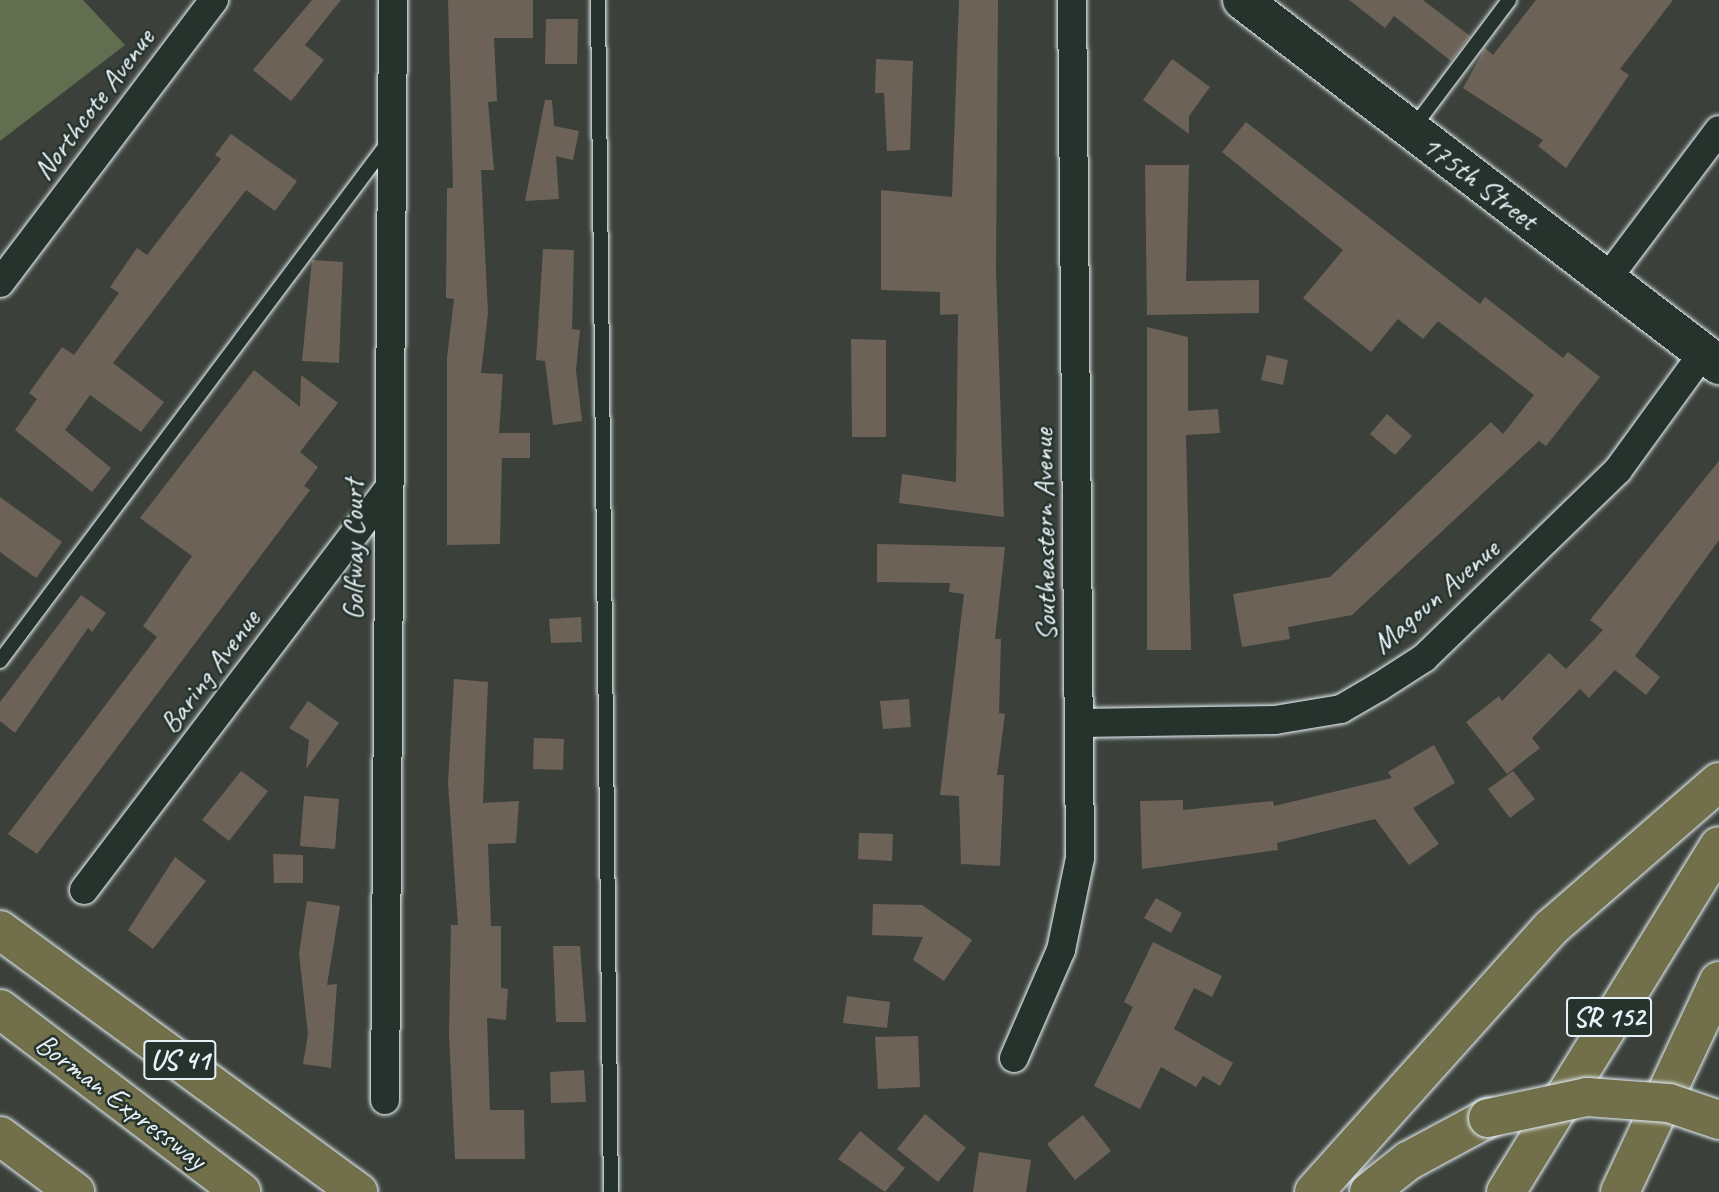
<!DOCTYPE html>
<html>
<head>
<meta charset="utf-8">
<style>
  body { margin:0 }
  #map { position:relative; width:1719px; height:1192px; overflow:hidden; background:#3b413a; font-family:Caveat,sans-serif }
  div>[style] { position:absolute }
  .green>* { inset:0; background:#616f50 }
  .building>* { inset:0; background:#6d6257 }
  .roads { filter:drop-shadow(0 0 2px #e8f1f8) drop-shadow(0 0 2px #e8f1f8) }
  .lane>* { height:14px; margin:-7px; padding:0 7px; transform-origin:7px; border-radius:7px; background:#26332d }
  .street>* { height:28px; margin:-14px; padding:0 14px; transform-origin:14px; border-radius:14px; background:#26332d }
  .secondary>* { height:38px; margin:-19px; padding:0 19px; transform-origin:19px; border-radius:19px; background:#26332d }
  .primary>* { height:38px; margin:-19px; padding:0 19px; transform-origin:19px; border-radius:19px; background:#71704a }
  .highway>* { height:38px; margin:-19px; padding:0 19px; transform-origin:19px; border-radius:19px; background:#71704a }
  .bridges { filter:drop-shadow(0 0 2px #e8f1f8) drop-shadow(0 0 2px #e8f1f8) }
  .highway-bridge>* { height:38px; margin:-19px; padding:0 19px; transform-origin:19px; border-radius:19px; background:#71704a }
  span { translate:-50% -50%; white-space:nowrap; text-align:center; line-height:1.15; -webkit-text-stroke:5px #26332d; paint-order:stroke }
  .shield-label span { padding:2px 5px; background:#26332d; border:2px solid; border-radius:5px; -webkit-text-stroke-width:0 }
  .shield-label { font-size:28px; color:#e8f1f8; font-weight:700 }
  .street-label { font-size:30px; color:#e8f1f8 }
</style>
</head>
<body>
<div id="map">
  <div class="green">
    <div style="clip-path:polygon(0 0,83px 0,125px 45px,0 141px)"></div>
  </div>
  <div class="building">
    <div style="clip-path:polygon(312px 0,341px 0,305px 45px,324px 60px,291px 101px,253px 70px)"></div>
    <div style="clip-path:polygon(448px 0,533px 0,533px 38px,494px 38px,497px 101px,488px 102px,494px 170px,481px 170px,488px 313px,481px 373px,503px 374px,499px 433px,530px 433px,530px 458px,502px 458px,500px 544px,447px 545px,447px 358px,454px 299px,446px 298px,447px 188px,453px 188px)"></div>
    <div style="clip-path:polygon(959px 0,998px 0,996px 269px,1004px 517px,899px 503px,902px 474px,956px 482px,958px 314px,940px 315px,940px 292px,881px 290px,881px 190px,952px 197px)"></div>
    <div style="clip-path:polygon(1349px 0,1423px 0,1470px 36px,1451px 61px,1394px 16px,1385px 28px)"></div>
    <div style="clip-path:polygon(1536px 0,1673px 0,1620px 69px,1629px 75px,1566px 168px,1538px 146px,1543px 140px,1463px 88px,1485px 48px,1493px 55px)"></div>
    <div style="clip-path:polygon(546px 19px,578px 19px,577px 64px,545px 64px)"></div>
    <div style="clip-path:polygon(876px 59px,913px 61px,910px 150px,887px 151px,884px 93px,875px 93px)"></div>
    <div style="clip-path:polygon(1172px 59px,1210px 87px,1189px 116px,1189px 134px,1143px 100px)"></div>
    <div style="clip-path:polygon(545px 100px,552px 100px,554px 126px,579px 131px,573px 160px,556px 156px,559px 199px,525px 201px)"></div>
    <div style="clip-path:polygon(1246px 122px,1480px 304px,1485px 297px,1563px 358px,1568px 352px,1600px 377px,1546px 446px,1539px 441px,1352px 615px,1288px 627px,1290px 639px,1242px 647px,1233px 594px,1330px 577px,1491px 422px,1503px 434px,1534px 395px,1438px 321px,1423px 339px,1398px 319px,1371px 352px,1303px 298px,1343px 250px,1222px 152px)"></div>
    <div style="clip-path:polygon(231px 134px,297px 181px,275px 211px,246px 190px,113px 363px,164px 402px,141px 432px,90px 395px,65px 430px,111px 468px,92px 492px,15px 430px,37px 399px,29px 393px,62px 347px,74px 355px,119px 293px,110px 287px,137px 248px,147px 255px,221px 159px,215px 155px)"></div>
    <div style="clip-path:polygon(1145px 165px,1189px 165px,1186px 281px,1259px 280px,1259px 313px,1147px 315px)"></div>
    <div style="clip-path:polygon(543px 249px,574px 250px,572px 329px,580px 330px,576px 370px,582px 421px,553px 425px,545px 361px,536px 360px)"></div>
    <div style="clip-path:polygon(312px 260px,343px 262px,339px 363px,302px 361px)"></div>
    <div style="clip-path:polygon(1147px 327px,1188px 337px,1188px 411px,1218px 409px,1220px 433px,1186px 435px,1191px 650px,1147px 650px)"></div>
    <div style="clip-path:polygon(851px 339px,886px 340px,886px 437px,852px 437px)"></div>
    <div style="clip-path:polygon(1267px 355px,1288px 360px,1283px 385px,1261px 380px)"></div>
    <div style="clip-path:polygon(254px 370px,300px 407px,301px 375px,338px 403px,300px 452px,318px 467px,304px 486px,310px 490px,37px 854px,8px 834px,157px 637px,143px 626px,192px 556px,140px 518px)"></div>
    <div style="clip-path:polygon(1387px 414px,1412px 436px,1395px 455px,1370px 434px)"></div>
    <div style="clip-path:polygon(1719px 461px,1719px 540px,1635px 656px,1660px 677px,1646px 695px,1615px 670px,1589px 698px,1580px 689px,1532px 738px,1540px 748px,1507px 774px,1466px 722px,1499px 696px,1502px 701px,1549px 653px,1566px 669px,1603px 630px,1590px 620px)"></div>
    <div style="clip-path:polygon(0 497px,62px 542px,36px 578px,0 552px)"></div>
    <div style="clip-path:polygon(877px 544px,1005px 547px,995px 639px,1001px 639px,999px 713px,1005px 714px,997px 775px,1004px 775px,1000px 866px,961px 864px,959px 796px,940px 795px,964px 594px,949px 592px,950px 583px,877px 582px)"></div>
    <div style="clip-path:polygon(81px 595px,106px 613px,92px 632px,88px 628px,15px 733px,0 721px,0 702px)"></div>
    <div style="clip-path:polygon(581px 617px,582px 642px,551px 643px,549px 619px)"></div>
    <div style="clip-path:polygon(454px 679px,488px 682px,483px 803px,519px 801px,516px 843px,488px 844px,491px 926px,501px 926px,501px 988px,508px 989px,506px 1020px,487px 1018px,490px 1110px,524px 1110px,525px 1159px,455px 1159px,449px 1035px,451px 925px,458px 925px,448px 783px)"></div>
    <div style="clip-path:polygon(909px 699px,911px 727px,883px 729px,880px 701px)"></div>
    <div style="clip-path:polygon(308px 701px,339px 723px,306px 769px,309px 740px,289px 728px)"></div>
    <div style="clip-path:polygon(534px 738px,564px 739px,563px 770px,533px 769px)"></div>
    <div style="clip-path:polygon(1434px 745px,1455px 783px,1413px 808px,1439px 844px,1409px 865px,1375px 819px,1277px 843px,1278px 850px,1142px 869px,1140px 801px,1183px 800px,1183px 810px,1273px 801px,1274px 806px,1392px 778px,1388px 772px)"></div>
    <div style="clip-path:polygon(241px 771px,268px 791px,229px 841px,202px 820px)"></div>
    <div style="clip-path:polygon(1513px 771px,1535px 799px,1510px 818px,1488px 789px)"></div>
    <div style="clip-path:polygon(304px 796px,339px 799px,335px 849px,300px 846px)"></div>
    <div style="clip-path:polygon(859px 833px,893px 834px,892px 861px,858px 859px)"></div>
    <div style="clip-path:polygon(273px 854px,303px 855px,303px 883px,274px 883px)"></div>
    <div style="clip-path:polygon(175px 857px,206px 881px,153px 949px,128px 930px)"></div>
    <div style="clip-path:polygon(1156px 898px,1182px 913px,1171px 933px,1144px 918px)"></div>
    <div style="clip-path:polygon(307px 901px,340px 906px,327px 985px,337px 984px,331px 1068px,303px 1064px,308px 1034px,299px 953px)"></div>
    <div style="clip-path:polygon(873px 904px,922px 905px,972px 940px,944px 981px,913px 960px,923px 937px,872px 935px)"></div>
    <div style="clip-path:polygon(1153px 942px,1222px 976px,1212px 997px,1194px 988px,1174px 1029px,1233px 1063px,1220px 1086px,1203px 1076px,1196px 1087px,1161px 1067px,1140px 1109px,1094px 1086px,1133px 1007px,1124px 1002px)"></div>
    <div style="clip-path:polygon(553px 946px,580px 946px,586px 1022px,556px 1022px)"></div>
    <div style="clip-path:polygon(847px 996px,890px 1002px,887px 1028px,843px 1023px)"></div>
    <div style="clip-path:polygon(918px 1036px,920px 1087px,878px 1089px,875px 1037px)"></div>
    <div style="clip-path:polygon(584px 1070px,586px 1102px,551px 1103px,550px 1072px)"></div>
    <div style="clip-path:polygon(925px 1114px,966px 1148px,938px 1182px,897px 1149px)"></div>
    <div style="clip-path:polygon(1083px 1115px,1111px 1151px,1075px 1180px,1047px 1144px)"></div>
    <div style="clip-path:polygon(860px 1131px,905px 1168px,885px 1192px,838px 1159px)"></div>
    <div style="clip-path:polygon(979px 1152px,1031px 1160px,1026px 1192px,973px 1192px)"></div>
  </div>
  <div class="roads">
    <div class="lane">
      <div style="left:598px;top:0;width:1192px;rotate:89.38deg"></div>
      <div style="left:1413px;top:128px;width:160px;rotate:-53.1deg"></div>
      <div style="left:0;top:661px;width:647px;rotate:-53.17deg"></div>
    </div>
    <div class="street">
      <div style="left:1607px;top:279px;width:186px;rotate:-53.1deg"></div>
      <div style="left:0;top:283px;width:355px;rotate:-52.9deg"></div>
      <div style="left:1080px;top:723px;width:195px;rotate:-0.9deg"></div>
      <div style="left:1275px;top:720px;width:67px;rotate:-9.5deg"></div>
      <div style="left:1341px;top:709px;width:44px;rotate:-30.1deg"></div>
      <div style="left:1379px;top:687px;width:54px;rotate:-32.8deg"></div>
      <div style="left:1424px;top:658px;width:270px;rotate:-44.1deg"></div>
      <div style="left:1618px;top:470px;width:145px;rotate:-54deg"></div>
      <div style="left:84px;top:890px;width:500px;rotate:-52.8deg"></div>
      <div style="left:1014px;top:1058px;width:118px;rotate:-66.5deg"></div>
      <div style="left:1061px;top:950px;width:94px;rotate:-78.3deg"></div>
      <div style="left:1080px;top:858px;width:858px;rotate:-90.53deg"></div>
      <div style="left:385px;top:1100px;width:1100px;rotate:-89.58deg"></div>
    </div>
    <div class="secondary">
      <div style="left:1242px;top:0;width:601px;rotate:37.42deg"></div>
    </div>
    <div class="primary">
      <div style="left:1506px;top:1192px;width:406px;rotate:-58.4deg"></div>
      <div style="left:1620px;top:1192px;width:233px;rotate:-64.9deg"></div>
    </div>
    <div class="highway">
      <div style="left:0;top:930px;width:444px;rotate:36.2deg"></div>
      <div style="left:0;top:1009px;width:303px;rotate:37.2deg"></div>
      <div style="left:0;top:1136px;width:94px;rotate:36.7deg"></div>
      <div style="left:1314px;top:1192px;width:356px;rotate:-48.1deg"></div>
      <div style="left:1552px;top:927px;width:221px;rotate:-41deg"></div>
      <div style="left:1369px;top:1192px;width:50px;rotate:-38.5deg"></div>
      <div style="left:1408px;top:1161px;width:91px;rotate:-28.3deg"></div>
    </div>
  </div>
  <div class="bridges">
    <div class="highway-bridge">
      <div style="left:1488px;top:1118px;width:101px;rotate:-12deg"></div>
      <div style="left:1587px;top:1097px;width:82px;rotate:4.2deg"></div>
      <div style="left:1669px;top:1103px;width:53px;rotate:18.8deg"></div>
    </div>
  </div>
  <div class="shield-label">
    <span style="left:1609px;top:1017px">SR 152</span>
    <span style="left:180px;top:1060px">US 41</span>
  </div>
  <div class="street-label">
    <span style="left:93px;top:104px;rotate:-53deg">Northcote Avenue</span>
    <span style="left:1480px;top:182px;rotate:37deg">175th Street</span>
    <span style="left:1044px;top:535px;rotate:-91deg">Southeastern Avenue</span>
    <span style="left:353px;top:550px;rotate:-90deg">Golfway Court</span>
    <span style="left:1435px;top:596px;rotate:-41deg">Magoun Avenue</span>
    <span style="left:209px;top:671px;rotate:-53deg">Baring Avenue</span>
    <span style="left:121px;top:1101px;rotate:37deg">Borman Expressway</span>
  </div>
</div>
</body>
</html>
